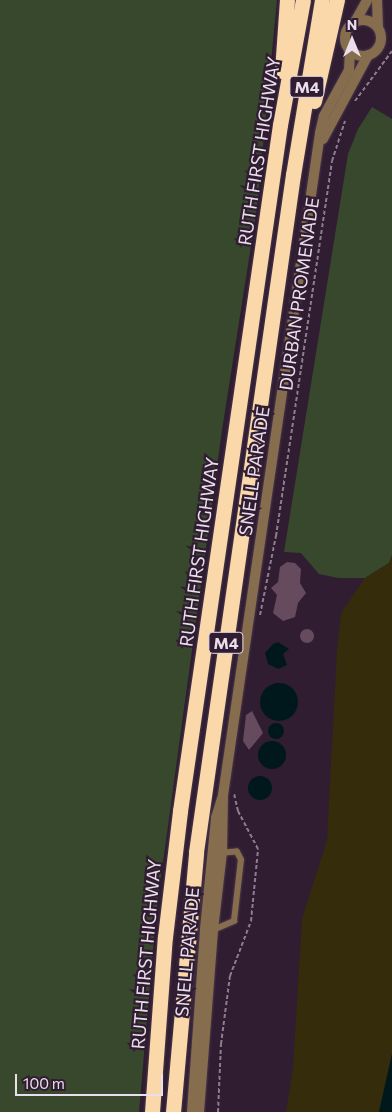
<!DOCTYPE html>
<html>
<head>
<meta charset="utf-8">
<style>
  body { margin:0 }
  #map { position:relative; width:392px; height:1112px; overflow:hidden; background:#301d32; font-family:Commissioner,sans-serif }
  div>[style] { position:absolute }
  .green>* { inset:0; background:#37482c }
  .sand>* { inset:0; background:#342c0b }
  .water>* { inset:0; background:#00181b }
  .round { border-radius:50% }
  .building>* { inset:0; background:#664a5d }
  .path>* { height:2px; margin-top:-1px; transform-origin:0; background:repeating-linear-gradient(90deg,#8d7d8f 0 4px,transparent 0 6.5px) }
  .roads { filter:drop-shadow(0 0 1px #4a384c) drop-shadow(0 0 1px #4a384c) }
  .service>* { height:5.5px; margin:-2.75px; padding:0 2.75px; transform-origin:2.75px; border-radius:2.75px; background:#856d4e }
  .minor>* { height:10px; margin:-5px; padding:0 5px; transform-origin:5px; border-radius:5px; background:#856d4e }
  .minor>.ring { margin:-5px; padding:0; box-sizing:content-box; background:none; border:10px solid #856d4e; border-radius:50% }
  .motorway>* { height:15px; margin:-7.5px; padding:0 7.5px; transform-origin:7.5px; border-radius:7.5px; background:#fbd8a9 }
  span { translate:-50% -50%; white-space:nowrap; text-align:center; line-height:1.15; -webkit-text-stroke:4.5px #301d32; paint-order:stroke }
  .shield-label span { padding:1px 4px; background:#301d32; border:1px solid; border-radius:4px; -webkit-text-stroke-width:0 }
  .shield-label { font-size:16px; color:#ebdeec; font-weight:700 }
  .street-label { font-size:18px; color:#ebdeec }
  .north { position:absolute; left:327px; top:15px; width:50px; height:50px; -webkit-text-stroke:4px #301d32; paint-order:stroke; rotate:0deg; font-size:14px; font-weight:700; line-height:20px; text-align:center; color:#ebdeec }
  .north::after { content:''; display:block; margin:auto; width:18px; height:22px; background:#ebdeec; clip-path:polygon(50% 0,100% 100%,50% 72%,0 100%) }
  .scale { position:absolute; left:15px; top:1074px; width:148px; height:22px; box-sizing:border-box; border:2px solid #ebdeec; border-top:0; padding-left:6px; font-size:15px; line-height:18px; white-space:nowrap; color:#ebdeec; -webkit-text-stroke:4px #301d32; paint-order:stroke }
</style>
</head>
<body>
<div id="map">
  <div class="green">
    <div style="clip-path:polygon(0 0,277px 0,257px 208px,222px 430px,156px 914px,139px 1112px,0 1112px)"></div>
    <div style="clip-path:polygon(372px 107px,392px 119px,392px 555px,389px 563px,365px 578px,338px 578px,319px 574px,301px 553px,284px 552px,348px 154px,358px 129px)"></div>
  </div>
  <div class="sand">
    <div style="clip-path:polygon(392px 555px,392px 1054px,379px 1112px,286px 1112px,293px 1068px,302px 919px,327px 840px,337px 650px,341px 613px,365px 578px,389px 563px)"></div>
  </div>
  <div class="water">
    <div style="clip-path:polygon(278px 642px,289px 649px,283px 654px,287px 665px,278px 669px,268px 664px,265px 653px,273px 644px)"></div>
    <div class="round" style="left:260px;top:683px;width:38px;height:38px"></div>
    <div class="round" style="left:268px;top:723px;width:16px;height:16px"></div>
    <div class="round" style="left:258px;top:741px;width:28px;height:28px"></div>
    <div class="round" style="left:248px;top:776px;width:24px;height:24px"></div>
    <div style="clip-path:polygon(392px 1054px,392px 1112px,379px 1112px)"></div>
  </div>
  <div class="building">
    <div style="clip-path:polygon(287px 562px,295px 563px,301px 569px,300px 583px,306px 593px,298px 603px,295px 617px,283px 621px,273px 613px,277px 595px,271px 588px,278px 582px,280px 567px)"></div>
    <div class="round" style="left:300px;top:629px;width:14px;height:14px"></div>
    <div style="clip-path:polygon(252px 711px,263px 733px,249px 750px,243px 741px,246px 715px)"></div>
  </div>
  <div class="path">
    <div style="left:355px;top:101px;width:62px;rotate:-53.5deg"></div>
    <div style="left:260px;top:615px;width:81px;rotate:-78.6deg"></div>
    <div style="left:276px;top:536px;width:379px;rotate:-81.5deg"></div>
    <div style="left:332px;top:161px;width:42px;rotate:-72deg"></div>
    <div style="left:218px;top:1112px;width:68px;rotate:-87.5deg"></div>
    <div style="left:221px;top:1044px;width:69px;rotate:-82.5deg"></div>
    <div style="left:230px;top:976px;width:59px;rotate:-69.1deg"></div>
    <div style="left:251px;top:921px;width:72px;rotate:-84.4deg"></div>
    <div style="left:258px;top:849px;width:43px;rotate:-117.8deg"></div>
    <div style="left:238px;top:811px;width:18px;rotate:-103deg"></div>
  </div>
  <div class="roads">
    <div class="service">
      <div style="left:213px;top:930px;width:23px;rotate:-23deg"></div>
      <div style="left:234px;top:921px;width:61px;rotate:-83.5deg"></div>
      <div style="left:241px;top:860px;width:9px;rotate:-117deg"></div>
      <div style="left:237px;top:852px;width:16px;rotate:176deg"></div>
    </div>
    <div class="minor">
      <div style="left:377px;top:0;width:27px;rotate:88deg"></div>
      <div class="ring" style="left:345px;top:20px;width:26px;height:26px"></div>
      <div style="left:355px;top:22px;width:25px;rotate:-61deg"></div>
      <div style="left:323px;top:139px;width:95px;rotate:-61.8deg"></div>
      <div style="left:192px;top:1112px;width:183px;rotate:-85.9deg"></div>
      <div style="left:205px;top:929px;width:112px;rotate:-84.3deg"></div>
      <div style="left:216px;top:818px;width:21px;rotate:-73deg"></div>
      <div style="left:199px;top:1112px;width:183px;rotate:-85.6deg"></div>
      <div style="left:213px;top:930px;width:79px;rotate:-83.4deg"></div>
      <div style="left:222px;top:852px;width:57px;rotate:-89deg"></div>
      <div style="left:223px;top:795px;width:669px;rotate:-81.66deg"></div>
      <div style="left:320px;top:133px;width:17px;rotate:-77deg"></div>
      <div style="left:324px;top:116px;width:52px;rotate:-61.5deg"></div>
      <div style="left:349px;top:70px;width:20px;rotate:-87deg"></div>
    </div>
    <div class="motorway">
      <div style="left:282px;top:71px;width:71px;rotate:-86deg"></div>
      <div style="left:314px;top:101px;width:104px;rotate:-77.2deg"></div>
      <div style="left:152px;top:1112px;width:175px;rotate:-85.8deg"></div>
      <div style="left:165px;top:937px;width:127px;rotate:-83.2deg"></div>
      <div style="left:180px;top:811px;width:693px;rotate:-81.71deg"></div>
      <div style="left:280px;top:125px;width:127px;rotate:-79.6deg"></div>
      <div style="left:173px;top:1112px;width:261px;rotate:-84.9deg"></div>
      <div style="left:196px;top:852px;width:684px;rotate:-81.85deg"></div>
      <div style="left:293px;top:175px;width:177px;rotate:-80.6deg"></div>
    </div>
  </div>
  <div class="shield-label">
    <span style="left:307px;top:87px">M4</span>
    <span style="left:226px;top:643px">M4</span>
  </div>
  <div class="street-label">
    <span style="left:259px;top:151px;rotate:-81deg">RUTH FIRST HIGHWAY</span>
    <span style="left:299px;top:294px;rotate:-82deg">DURBAN PROMENADE</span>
    <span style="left:254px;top:471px;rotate:-82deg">SNELL PARADE</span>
    <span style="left:199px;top:552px;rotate:-82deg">RUTH FIRST HIGHWAY</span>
    <span style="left:187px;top:952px;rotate:-85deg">SNELL PARADE</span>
    <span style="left:146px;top:954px;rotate:-85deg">RUTH FIRST HIGHWAY</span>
  </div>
  <div class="north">N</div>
  <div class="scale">100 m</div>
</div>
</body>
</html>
